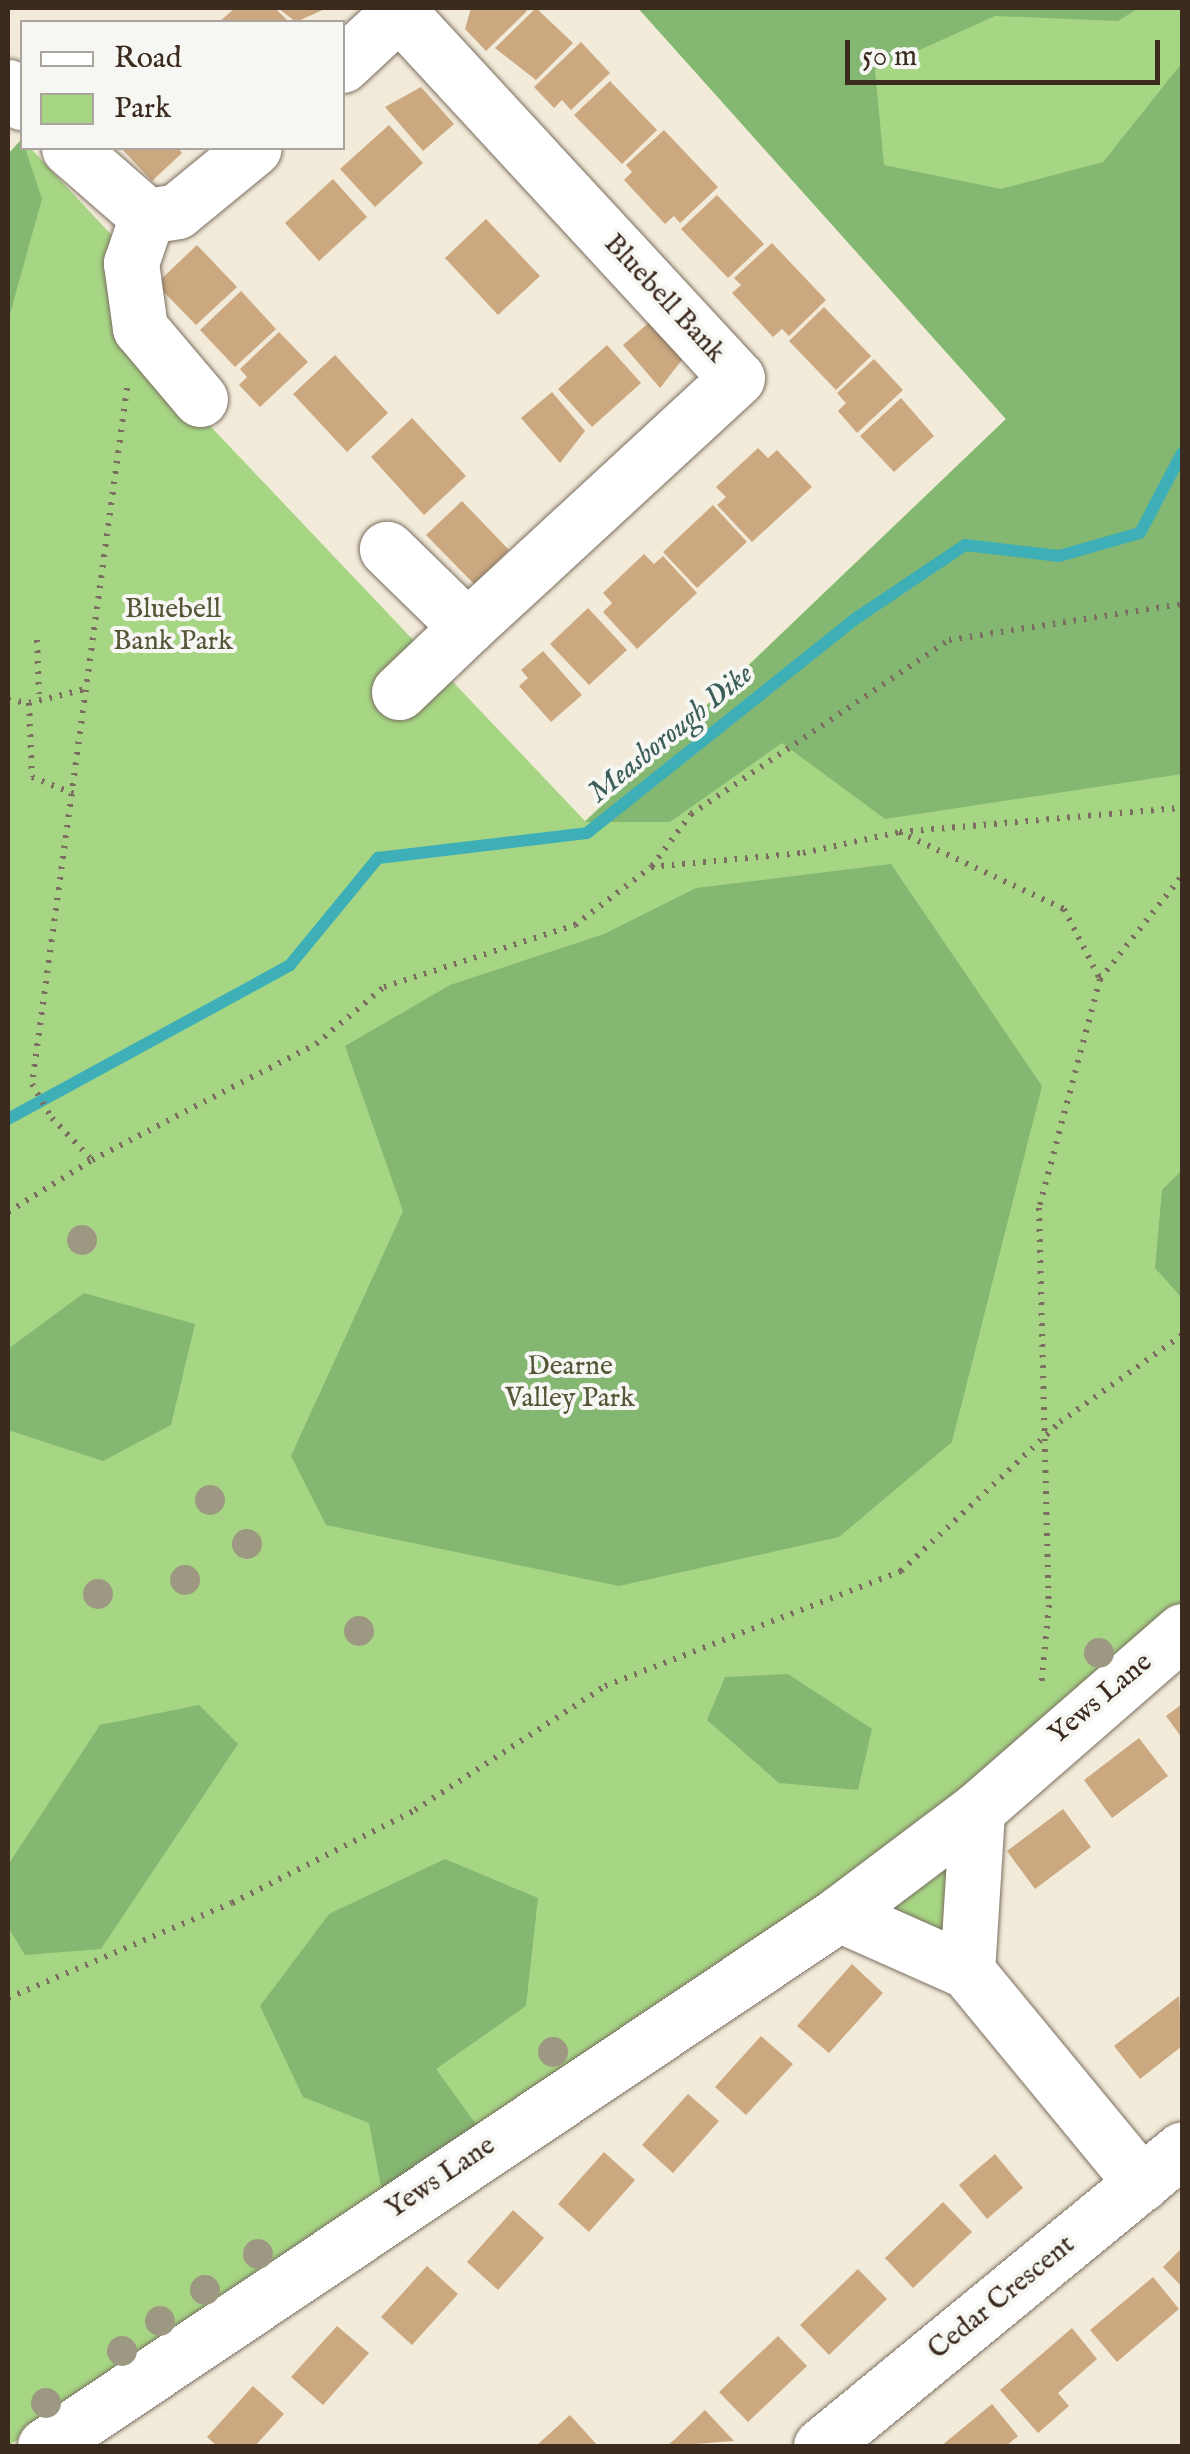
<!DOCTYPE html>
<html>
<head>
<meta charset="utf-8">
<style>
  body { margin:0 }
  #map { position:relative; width:1190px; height:2454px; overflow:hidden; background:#f3ebda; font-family:"IM FELL English",serif }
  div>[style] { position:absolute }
  .green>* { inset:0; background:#a6d684 }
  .forest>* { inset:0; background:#84b772 }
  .stream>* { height:12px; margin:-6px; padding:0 6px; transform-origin:6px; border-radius:6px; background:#3eafb7 }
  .building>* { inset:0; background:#cba87f }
  .path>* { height:6px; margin-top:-3px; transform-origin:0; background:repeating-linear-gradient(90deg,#7b6e60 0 2.5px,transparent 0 10.5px) }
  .roads { filter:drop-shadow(0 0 2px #7b6e60) drop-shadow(0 0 2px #7b6e60) }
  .minor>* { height:55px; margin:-27.5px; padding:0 27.5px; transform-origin:27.5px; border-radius:27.5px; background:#fff }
  .trees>* { width:30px; height:30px; margin:-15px; border-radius:50%; background:#9d9881 }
  span { translate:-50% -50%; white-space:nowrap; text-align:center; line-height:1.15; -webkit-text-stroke:8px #f6f6f2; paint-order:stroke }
  .street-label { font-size:28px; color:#3b2a1e }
  .park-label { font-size:28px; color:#565538 }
  .water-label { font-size:30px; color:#3c5f5b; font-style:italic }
  .frame { position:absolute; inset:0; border:10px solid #3b2a1e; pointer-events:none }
  .legend { position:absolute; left:20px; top:20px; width:325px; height:130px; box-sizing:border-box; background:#f6f6f2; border:2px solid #aba49d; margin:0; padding:12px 18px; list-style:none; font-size:30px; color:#3b2a1e }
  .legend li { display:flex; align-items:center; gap:20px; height:50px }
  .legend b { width:50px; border:2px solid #aba49d }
  .scale { position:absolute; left:845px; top:40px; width:315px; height:45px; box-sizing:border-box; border:5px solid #3b2a1e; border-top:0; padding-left:12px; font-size:30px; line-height:35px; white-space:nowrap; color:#3b2a1e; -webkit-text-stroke:8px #f6f6f2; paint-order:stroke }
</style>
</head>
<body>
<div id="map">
  <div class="green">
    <div style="clip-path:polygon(638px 8px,1182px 8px,1182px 1609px,802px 1917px,8px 2446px,8px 154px,22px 139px,118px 242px,139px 351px,585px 821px,1006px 419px)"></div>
    <div style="clip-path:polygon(948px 1847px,951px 1934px,875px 1910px)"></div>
  </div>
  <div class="forest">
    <div style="clip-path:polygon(638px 8px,1139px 8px,1118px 21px,995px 16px,875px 70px,884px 165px,1001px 189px,1103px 162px,1182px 63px,1182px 774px,885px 819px,782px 743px,670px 822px,585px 822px,1006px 419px)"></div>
    <div style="clip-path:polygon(22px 139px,42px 199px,8px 321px,8px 154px)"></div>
    <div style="clip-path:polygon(891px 864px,1042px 1086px,952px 1442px,839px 1537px,619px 1586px,326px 1525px,291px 1456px,403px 1211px,345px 1046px,450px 985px,604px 934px,696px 888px)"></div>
    <div style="clip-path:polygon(1182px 1170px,1182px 1298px,1155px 1268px,1162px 1190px)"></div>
    <div style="clip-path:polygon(84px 1293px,195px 1324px,171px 1425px,103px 1461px,8px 1430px,8px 1349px)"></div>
    <div style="clip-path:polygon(788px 1674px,872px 1729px,858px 1790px,779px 1783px,707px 1720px,725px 1677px)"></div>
    <div style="clip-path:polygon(199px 1705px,238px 1744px,101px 1949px,25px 1955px,8px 1927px,8px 1865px,100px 1725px)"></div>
    <div style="clip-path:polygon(445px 1859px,538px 1898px,526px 2006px,436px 2069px,481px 2131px,383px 2197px,369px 2123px,303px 2097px,260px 2006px,329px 1914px)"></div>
  </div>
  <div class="stream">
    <div style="left:8px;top:1119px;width:321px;rotate:-28.6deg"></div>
    <div style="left:290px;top:965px;width:139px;rotate:-50.6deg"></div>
    <div style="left:378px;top:858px;width:210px;rotate:-6.8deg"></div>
    <div style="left:587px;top:833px;width:347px;rotate:-38.6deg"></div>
    <div style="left:858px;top:617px;width:129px;rotate:-33.9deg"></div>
    <div style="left:965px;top:545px;width:95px;rotate:6.7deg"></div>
    <div style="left:1059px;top:556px;width:84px;rotate:-15.9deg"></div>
    <div style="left:1140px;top:533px;width:90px;rotate:-62.3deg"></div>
  </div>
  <div class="building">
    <div style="clip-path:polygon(235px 8px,275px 8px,289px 22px,219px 22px)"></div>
    <div style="clip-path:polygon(278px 8px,327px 8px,296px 22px)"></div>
    <div style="clip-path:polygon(471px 8px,524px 8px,527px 11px,486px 51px,465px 29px)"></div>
    <div style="clip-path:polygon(536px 8px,573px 43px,536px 80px,495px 48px)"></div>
    <div style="clip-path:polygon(581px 42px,610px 73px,571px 110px,562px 100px,554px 108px,534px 87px)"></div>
    <div style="clip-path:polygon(610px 81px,657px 130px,622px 164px,574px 115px)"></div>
    <div style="clip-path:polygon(421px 87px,454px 124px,423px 151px,385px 107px)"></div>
    <div style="clip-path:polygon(389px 125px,423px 163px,375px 207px,340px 169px)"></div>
    <div style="clip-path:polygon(664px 130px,718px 187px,680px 223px,674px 216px,665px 224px,624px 180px,632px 172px,626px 165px)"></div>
    <div style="clip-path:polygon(121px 148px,178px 148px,182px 153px,152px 181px)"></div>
    <div style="clip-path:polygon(333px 179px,367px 217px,319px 261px,285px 223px)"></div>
    <div style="clip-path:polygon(717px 195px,764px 244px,728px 278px,681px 229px)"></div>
    <div style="clip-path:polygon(486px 219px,540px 276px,498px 315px,445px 258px)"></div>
    <div style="clip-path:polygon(772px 243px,826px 300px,789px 336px,782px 329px,773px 337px,732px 293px,741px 285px,734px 278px)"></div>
    <div style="clip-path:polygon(197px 245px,237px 287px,196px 325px,156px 284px)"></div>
    <div style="clip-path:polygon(241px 291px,276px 329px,235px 367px,200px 330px)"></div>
    <div style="clip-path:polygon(824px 307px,871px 356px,836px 390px,789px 341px)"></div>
    <div style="clip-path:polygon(653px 319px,685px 356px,660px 388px,623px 345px)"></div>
    <div style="clip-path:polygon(279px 332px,308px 362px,260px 407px,239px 385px,247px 377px,240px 369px)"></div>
    <div style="clip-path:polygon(607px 345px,641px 383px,592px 427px,558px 389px)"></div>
    <div style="clip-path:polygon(335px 355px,388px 413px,347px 452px,293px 394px)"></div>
    <div style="clip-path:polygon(874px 359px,903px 390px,857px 433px,838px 411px,846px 403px,837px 393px)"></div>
    <div style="clip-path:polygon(552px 392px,585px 431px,560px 463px,521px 418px)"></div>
    <div style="clip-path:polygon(901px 398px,934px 436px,894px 472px,860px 436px)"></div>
    <div style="clip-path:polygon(412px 418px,466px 476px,424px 515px,371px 457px)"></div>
    <div style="clip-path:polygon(758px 448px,768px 458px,777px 450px,812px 487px,752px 542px,717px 505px,726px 497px,716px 487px)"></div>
    <div style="clip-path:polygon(462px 501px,509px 550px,474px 584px,426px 535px)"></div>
    <div style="clip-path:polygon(713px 505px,747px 542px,697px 588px,663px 552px)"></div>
    <div style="clip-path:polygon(644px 554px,654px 564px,663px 556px,697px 593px,637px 649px,603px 612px,612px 603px,603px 593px)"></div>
    <div style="clip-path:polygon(588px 608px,627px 650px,589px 685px,550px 644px)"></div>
    <div style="clip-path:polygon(543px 651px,582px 695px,551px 722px,519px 686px,528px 678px,521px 670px)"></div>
    <div style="clip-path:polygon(1182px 1704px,1182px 1738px,1166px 1716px)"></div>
    <div style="clip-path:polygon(1139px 1738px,1168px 1776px,1112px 1818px,1084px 1780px)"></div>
    <div style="clip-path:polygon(1063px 1809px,1091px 1847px,1035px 1889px,1007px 1851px)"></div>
    <div style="clip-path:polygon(852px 1964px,883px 1993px,829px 2053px,797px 2026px)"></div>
    <div style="clip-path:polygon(1179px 1996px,1182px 2046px,1140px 2079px,1114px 2046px)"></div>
    <div style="clip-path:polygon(761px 2036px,793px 2064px,746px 2115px,715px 2087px)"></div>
    <div style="clip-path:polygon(688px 2094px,719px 2121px,673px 2173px,642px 2145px)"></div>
    <div style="clip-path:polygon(604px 2152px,635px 2180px,589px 2232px,558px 2204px)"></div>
    <div style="clip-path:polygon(995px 2154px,1023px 2188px,987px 2219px,959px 2185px)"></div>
    <div style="clip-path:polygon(943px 2202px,972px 2232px,913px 2288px,885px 2258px)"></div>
    <div style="clip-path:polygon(513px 2210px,544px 2238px,498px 2290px,467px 2262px)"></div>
    <div style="clip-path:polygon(1182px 2248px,1182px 2287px,1163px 2267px)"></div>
    <div style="clip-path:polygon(427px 2266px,458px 2294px,412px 2345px,381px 2317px)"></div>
    <div style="clip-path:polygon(858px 2269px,887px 2299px,829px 2355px,800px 2325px)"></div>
    <div style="clip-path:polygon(1153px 2277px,1179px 2309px,1117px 2362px,1090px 2330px)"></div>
    <div style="clip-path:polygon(337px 2326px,369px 2353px,323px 2405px,291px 2377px)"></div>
    <div style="clip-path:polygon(1072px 2328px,1097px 2359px,1058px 2393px,1069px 2406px,1038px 2433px,1000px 2390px)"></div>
    <div style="clip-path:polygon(778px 2336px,807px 2366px,748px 2422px,719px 2392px)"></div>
    <div style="clip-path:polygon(253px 2386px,284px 2414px,255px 2446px,217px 2446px,207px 2437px)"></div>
    <div style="clip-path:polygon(992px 2404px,1018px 2436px,1006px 2446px,941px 2446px)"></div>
    <div style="clip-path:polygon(705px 2410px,734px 2441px,667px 2446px,675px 2439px)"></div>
    <div style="clip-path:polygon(570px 2415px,598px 2446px,536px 2446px)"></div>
  </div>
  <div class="path">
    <div style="left:127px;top:388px;width:702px;rotate:97.77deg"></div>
    <div style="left:32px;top:1084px;width:39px;rotate:60deg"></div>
    <div style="left:52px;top:1118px;width:58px;rotate:46.4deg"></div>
    <div style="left:92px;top:1160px;width:252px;rotate:-27.4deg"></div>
    <div style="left:316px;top:1044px;width:89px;rotate:-40deg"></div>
    <div style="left:384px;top:987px;width:201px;rotate:-18deg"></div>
    <div style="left:575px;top:925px;width:96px;rotate:-37.3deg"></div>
    <div style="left:651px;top:867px;width:153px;rotate:-5.3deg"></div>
    <div style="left:803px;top:853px;width:98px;rotate:-12.3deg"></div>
    <div style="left:899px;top:832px;width:182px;rotate:25deg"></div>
    <div style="left:1064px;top:909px;width:79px;rotate:62.8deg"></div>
    <div style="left:1100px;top:979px;width:237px;rotate:104.9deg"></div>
    <div style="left:1039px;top:1208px;width:397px;rotate:88.6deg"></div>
    <div style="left:1049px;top:1605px;width:83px;rotate:95.5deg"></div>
    <div style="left:37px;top:640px;width:54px;rotate:87.9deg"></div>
    <div style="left:8px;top:700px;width:21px;rotate:8deg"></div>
    <div style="left:29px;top:703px;width:74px;rotate:87.7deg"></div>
    <div style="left:32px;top:777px;width:45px;rotate:22deg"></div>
    <div style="left:29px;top:703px;width:62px;rotate:-14deg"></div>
    <div style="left:900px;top:832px;width:283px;rotate:-4.9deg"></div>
    <div style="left:652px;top:866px;width:65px;rotate:-53.1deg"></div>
    <div style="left:691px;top:814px;width:311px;rotate:-34deg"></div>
    <div style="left:949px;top:640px;width:236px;rotate:-8.8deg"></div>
    <div style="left:1100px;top:979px;width:132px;rotate:-51.5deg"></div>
    <div style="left:8px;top:1212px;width:99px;rotate:-31.8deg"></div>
    <div style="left:8px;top:1998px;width:243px;rotate:-23deg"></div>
    <div style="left:232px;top:1903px;width:205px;rotate:-26.9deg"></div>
    <div style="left:415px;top:1810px;width:227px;rotate:-33.1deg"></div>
    <div style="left:605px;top:1686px;width:318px;rotate:-21.2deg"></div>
    <div style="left:901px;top:1571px;width:218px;rotate:-43.1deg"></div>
    <div style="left:1060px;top:1422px;width:150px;rotate:-35.5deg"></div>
  </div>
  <div class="roads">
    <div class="minor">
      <div style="left:342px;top:65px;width:78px;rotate:-42.9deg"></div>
      <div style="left:399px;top:12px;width:498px;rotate:47.3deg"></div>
      <div style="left:737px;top:378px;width:367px;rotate:137.3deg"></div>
      <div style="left:467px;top:627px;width:112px;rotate:-135.7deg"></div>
      <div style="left:8px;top:87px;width:21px;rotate:47deg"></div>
      <div style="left:69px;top:148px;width:103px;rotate:41.1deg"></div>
      <div style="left:200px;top:399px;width:93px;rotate:-130.2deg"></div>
      <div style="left:140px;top:328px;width:66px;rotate:-97.9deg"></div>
      <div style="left:131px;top:263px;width:50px;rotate:-71.2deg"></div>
      <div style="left:147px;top:216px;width:30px;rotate:-9deg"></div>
      <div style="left:177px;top:211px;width:99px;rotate:-39.3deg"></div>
      <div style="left:399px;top:692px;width:94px;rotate:-43.7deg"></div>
      <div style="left:839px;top:1914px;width:140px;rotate:24deg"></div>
      <div style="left:967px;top:1971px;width:275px;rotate:50.5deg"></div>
      <div style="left:967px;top:1971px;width:161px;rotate:-86.4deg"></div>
      <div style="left:45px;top:2446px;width:956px;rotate:-33.82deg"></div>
      <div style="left:839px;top:1914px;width:173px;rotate:-37deg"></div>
      <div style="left:977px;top:1810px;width:272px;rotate:-41.1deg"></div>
      <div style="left:821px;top:2446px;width:467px;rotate:-39.4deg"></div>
    </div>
  </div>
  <div class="trees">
    <div style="left:82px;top:1240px"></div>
    <div style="left:210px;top:1500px"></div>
    <div style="left:247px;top:1544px"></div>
    <div style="left:185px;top:1580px"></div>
    <div style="left:98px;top:1594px"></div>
    <div style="left:359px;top:1631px"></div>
    <div style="left:1099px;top:1653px"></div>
    <div style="left:553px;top:2052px"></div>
    <div style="left:258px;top:2254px"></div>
    <div style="left:205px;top:2290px"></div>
    <div style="left:160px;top:2321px"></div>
    <div style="left:122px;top:2351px"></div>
    <div style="left:46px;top:2403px"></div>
  </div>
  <div class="street-label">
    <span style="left:664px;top:299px;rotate:47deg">Bluebell Bank</span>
    <span style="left:1101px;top:1699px;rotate:-40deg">Yews Lane</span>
    <span style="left:441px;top:2178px;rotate:-34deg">Yews Lane</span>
    <span style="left:1002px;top:2298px;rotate:-39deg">Cedar Crescent</span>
  </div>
  <div class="park-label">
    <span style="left:173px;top:626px">Bluebell<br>Bank Park</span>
    <span style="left:570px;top:1383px">Dearne<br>Valley Park</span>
  </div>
  <div class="water-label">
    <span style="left:671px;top:734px;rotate:-39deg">Measborough Dike</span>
  </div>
  <div class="frame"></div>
  <ul class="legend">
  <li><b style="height:12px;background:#fff"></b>Road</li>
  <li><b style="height:28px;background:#a6d684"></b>Park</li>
  </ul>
  <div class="scale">50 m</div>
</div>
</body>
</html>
